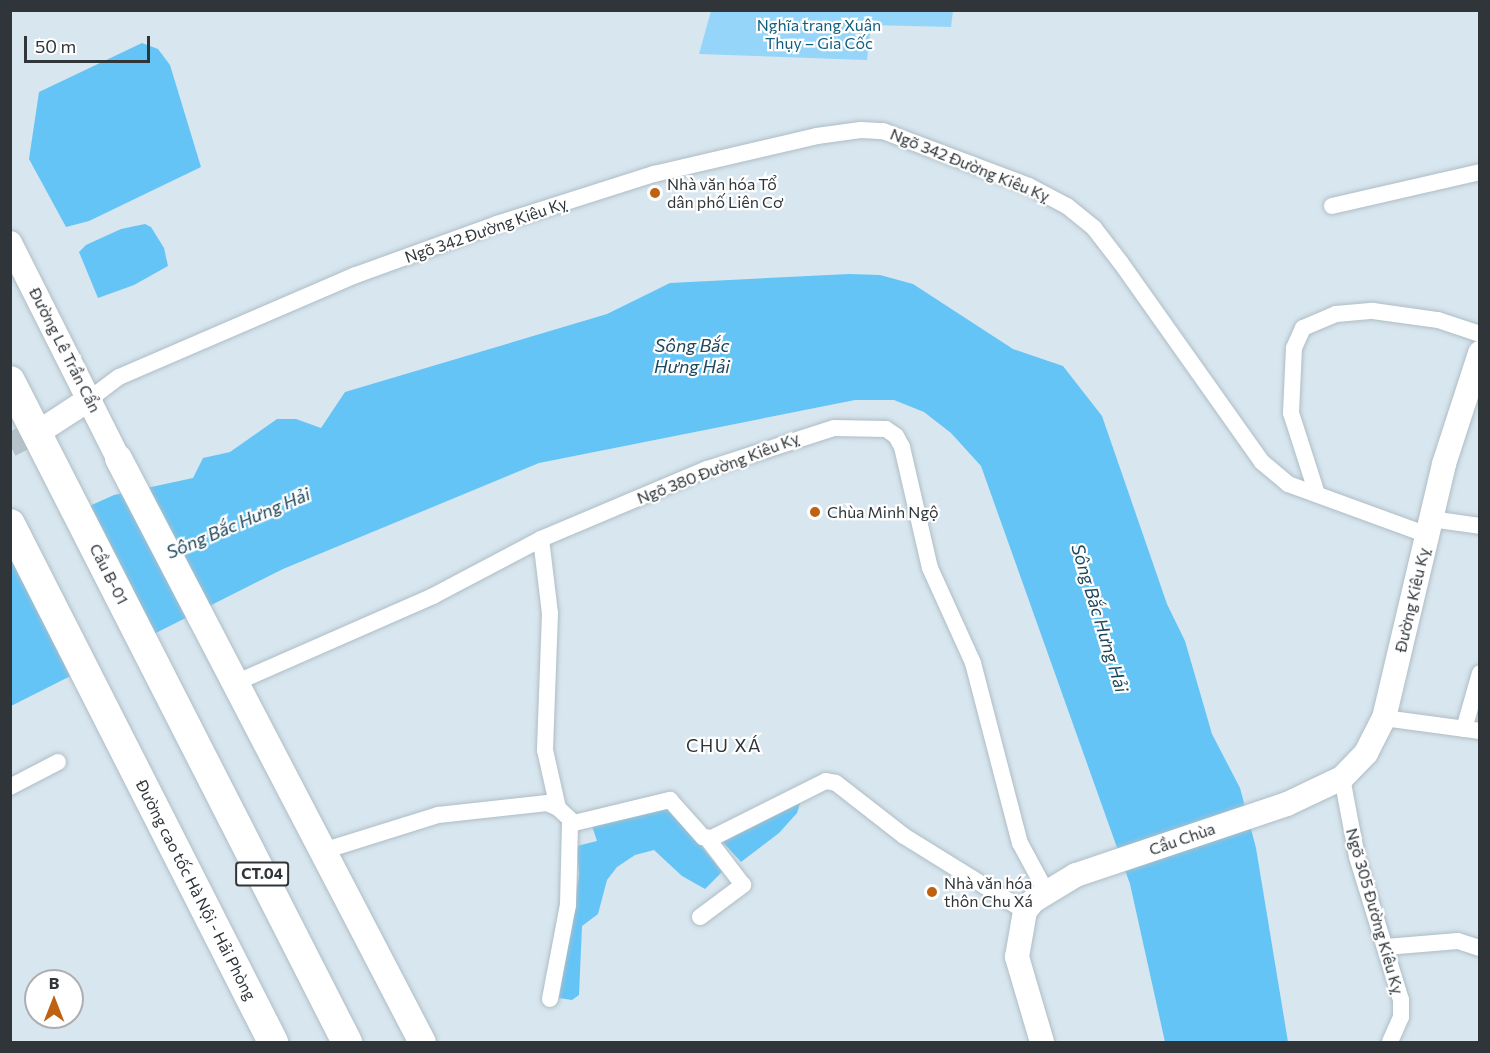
<!DOCTYPE html>
<html>
<head>
<meta charset="utf-8">
<style>
  body { margin:0 }
  #map { position:relative; width:1490px; height:1053px; overflow:hidden; background:#d8e6ef; font-family:Commissioner,sans-serif }
  div>[style] { position:absolute }
  .green>* { inset:0; background:#95d5f9 }
  .water>* { inset:0; background:#64c4f6 }
  .pier>* { inset:0; background:#d8e6ef }
  .secondary-tunnel>* { height:24px; margin-top:-12px; transform-origin:0; background:repeating-linear-gradient(90deg,#b6c3cb 0 24px,transparent 0 36px) }
  .roads { filter:drop-shadow(0 0 2px #aebdc5) drop-shadow(0 0 2px #aebdc5) }
  .street>* { height:16px; margin:-8px; padding:0 8px; transform-origin:8px; border-radius:8px; background:#fff }
  .secondary>* { height:24px; margin:-12px; padding:0 12px; transform-origin:12px; border-radius:12px; background:#fff }
  .primary>* { height:27px; margin:-13.5px; padding:0 13.5px; transform-origin:13.5px; border-radius:13.5px; background:#fff }
  .highway>* { height:30px; margin:-15px; padding:0 15px; transform-origin:15px; border-radius:15px; background:#fff }
  .dots>* { width:16px; height:16px; translate:-50% -50%; box-sizing:border-box; border:3px solid #fff; border-radius:50% }
  span { translate:-50% -50%; white-space:nowrap; text-align:center; line-height:1.15; -webkit-text-stroke:4.5px #fff; paint-order:stroke }
  .shield-label span { padding:2px 4px; background:#fff; border:2px solid; border-radius:4px; -webkit-text-stroke-width:0 }
  .shield-label { font-size:15px; color:#2f3539; font-weight:700 }
  .park-label { font-size:16px; color:#125e7f }
  .street-label { font-size:16px; color:#2f3539 }
  .poi-label { font-size:16px; color:#2f3539 }
  .left { translate:0 -50%; text-align:left }
  .water-label { font-size:18px; color:#1f485d; font-style:italic }
  .neighbourhood-label { font-size:18px; color:#2f3539; letter-spacing:1.5px }
  .frame { position:absolute; inset:0; border:12px solid #2f3539; pointer-events:none }
  .north { position:absolute; left:24px; top:969px; width:60px; height:60px; box-sizing:border-box; background:#fff; border:2px solid #acaeb0; border-radius:50%; rotate:0deg; font-size:16px; font-weight:700; line-height:24px; text-align:center; color:#2f3539 }
  .north::after { content:''; display:block; margin:auto; width:21px; height:27px; background:#be6111; clip-path:polygon(50% 0,100% 100%,50% 72%,0 100%) }
  .scale { position:absolute; left:24px; top:36px; width:126px; height:27px; box-sizing:border-box; border:3px solid #2f3539; border-top:0; padding-left:8px; font-size:18px; line-height:21px; white-space:nowrap; color:#2f3539; -webkit-text-stroke:4px #fff; paint-order:stroke }
</style>
</head>
<body>
<div id="map">
  <div class="green">
    <div style="clip-path:polygon(711px 11px,711px 10px,953px 11px,951px 27px,871px 25px,867px 60px,699px 54px)"></div>
  </div>
  <div class="water">
    <div style="clip-path:polygon(142px 43px,158px 49px,170px 65px,201px 167px,89px 221px,66px 227px,29px 159px,39px 92px)"></div>
    <div style="clip-path:polygon(145px 224px,151px 227px,164px 248px,168px 266px,134px 285px,98px 298px,79px 252px,86px 245px,121px 229px)"></div>
    <div style="clip-path:polygon(849px 274px,880px 275px,913px 284px,1013px 349px,1063px 366px,1102px 416px,1167px 604px,1185px 641px,1212px 734px,1240px 788px,1256px 848px,1288px 1042px,1165px 1042px,1130px 884px,981px 466px,951px 433px,924px 412px,894px 400px,855px 400px,539px 463px,283px 569px,11px 706px,11px 541px,114px 495px,193px 478px,203px 458px,230px 452px,277px 419px,296px 419px,321px 428px,345px 392px,607px 314px,670px 283px)"></div>
    <div style="clip-path:polygon(801px 800px,797px 813px,779px 833px,741px 862px,719px 838px)"></div>
    <div style="clip-path:polygon(668px 804px,722px 872px,705px 889px,682px 876px,654px 850px,635px 855px,617px 867px,607px 880px,598px 914px,582px 926px,579px 995px,572px 1000px,559px 998px,579px 875px,577px 846px,597px 841px,592px 826px)"></div>
  </div>
  <div class="pier">
    <div style="clip-path:polygon(76px 509px,144px 642px,85px 672px,16px 535px)"></div>
  </div>
  <div class="secondary-tunnel">
    <div style="left:10px;top:445px;width:42px;rotate:-26.6deg"></div>
  </div>
  <div class="roads">
    <div class="street">
      <div style="left:1332px;top:206px;width:152px;rotate:-12.9deg"></div>
      <div style="left:91px;top:398px;width:35px;rotate:-37deg"></div>
      <div style="left:119px;top:377px;width:258px;rotate:-23.3deg"></div>
      <div style="left:356px;top:275px;width:150px;rotate:-19.9deg"></div>
      <div style="left:497px;top:224px;width:165px;rotate:-17.7deg"></div>
      <div style="left:654px;top:174px;width:167px;rotate:-13.1deg"></div>
      <div style="left:817px;top:136px;width:44px;rotate:-7.8deg"></div>
      <div style="left:861px;top:130px;width:22px;rotate:3deg"></div>
      <div style="left:883px;top:131px;width:156px;rotate:20.6deg"></div>
      <div style="left:1029px;top:186px;width:43px;rotate:27.8deg"></div>
      <div style="left:1067px;top:206px;width:35px;rotate:39deg"></div>
      <div style="left:1094px;top:228px;width:44px;rotate:52.4deg"></div>
      <div style="left:1121px;top:263px;width:244px;rotate:54.7deg"></div>
      <div style="left:1262px;top:462px;width:34px;rotate:40deg"></div>
      <div style="left:1288px;top:484px;width:148px;rotate:20.1deg"></div>
      <div style="left:1317px;top:494px;width:85px;rotate:-107.8deg"></div>
      <div style="left:1291px;top:413px;width:65px;rotate:-87.4deg"></div>
      <div style="left:1294px;top:348px;width:22px;rotate:-66deg"></div>
      <div style="left:1303px;top:328px;width:36px;rotate:-23deg"></div>
      <div style="left:1336px;top:314px;width:37px;rotate:-5deg"></div>
      <div style="left:1373px;top:311px;width:66px;rotate:7.9deg"></div>
      <div style="left:1438px;top:320px;width:44px;rotate:18.4deg"></div>
      <div style="left:1431px;top:519px;width:49px;rotate:8.1deg"></div>
      <div style="left:541px;top:539px;width:75px;rotate:83.1deg"></div>
      <div style="left:550px;top:613px;width:137px;rotate:92.1deg"></div>
      <div style="left:545px;top:750px;width:59px;rotate:77.4deg"></div>
      <div style="left:235px;top:683px;width:216px;rotate:-23.7deg"></div>
      <div style="left:433px;top:596px;width:122px;rotate:-27.8deg"></div>
      <div style="left:541px;top:539px;width:180px;rotate:-22.9deg"></div>
      <div style="left:707px;top:469px;width:133px;rotate:-17.9deg"></div>
      <div style="left:834px;top:428px;width:52px;rotate:1.1deg"></div>
      <div style="left:886px;top:429px;width:12px;rotate:35deg"></div>
      <div style="left:896px;top:436px;width:13px;rotate:61deg"></div>
      <div style="left:902px;top:447px;width:124px;rotate:77deg"></div>
      <div style="left:930px;top:568px;width:104px;rotate:65.6deg"></div>
      <div style="left:973px;top:663px;width:186px;rotate:75.4deg"></div>
      <div style="left:1020px;top:843px;width:59px;rotate:61.7deg"></div>
      <div style="left:1384px;top:718px;width:97px;rotate:7.7deg"></div>
      <div style="left:1464px;top:729px;width:58px;rotate:-74.1deg"></div>
      <div style="left:1342px;top:778px;width:80px;rotate:79.2deg"></div>
      <div style="left:1357px;top:857px;width:150px;rotate:72.9deg"></div>
      <div style="left:1401px;top:1000px;width:17px;rotate:90deg"></div>
      <div style="left:1401px;top:1017px;width:27px;rotate:114deg"></div>
      <div style="left:10px;top:787px;width:54px;rotate:-27.5deg"></div>
      <div style="left:323px;top:851px;width:121px;rotate:-17.4deg"></div>
      <div style="left:438px;top:815px;width:110px;rotate:-6.3deg"></div>
      <div style="left:547px;top:803px;width:12px;rotate:24deg"></div>
      <div style="left:558px;top:808px;width:22px;rotate:43deg"></div>
      <div style="left:574px;top:823px;width:99px;rotate:-13.5deg"></div>
      <div style="left:670px;top:800px;width:50px;rotate:48.3deg"></div>
      <div style="left:703px;top:837px;width:9px;rotate:6deg"></div>
      <div style="left:712px;top:838px;width:127px;rotate:-26.6deg"></div>
      <div style="left:826px;top:781px;width:10px;rotate:11deg"></div>
      <div style="left:836px;top:783px;width:86px;rotate:37.9deg"></div>
      <div style="left:904px;top:836px;width:142px;rotate:31.8deg"></div>
      <div style="left:700px;top:917px;width:54px;rotate:-36.7deg"></div>
      <div style="left:743px;top:885px;width:59px;rotate:-127.5deg"></div>
      <div style="left:1386px;top:947px;width:72px;rotate:-4.8deg"></div>
      <div style="left:1458px;top:941px;width:23px;rotate:18deg"></div>
      <div style="left:550px;top:999px;width:96px;rotate:-79.2deg"></div>
      <div style="left:568px;top:905px;width:83px;rotate:-88.6deg"></div>
    </div>
    <div class="secondary">
      <div style="left:10px;top:243px;width:241px;rotate:63.3deg"></div>
      <div style="left:48px;top:426px;width:51px;rotate:-33.1deg"></div>
      <div style="left:1042px;top:1042px;width:89px;rotate:-106.4deg"></div>
      <div style="left:1017px;top:957px;width:47px;rotate:-80.1deg"></div>
      <div style="left:1025px;top:911px;width:13px;rotate:-51deg"></div>
      <div style="left:1033px;top:901px;width:50px;rotate:-31.2deg"></div>
      <div style="left:1076px;top:875px;width:223px;rotate:-18.6deg"></div>
      <div style="left:1287px;top:804px;width:61px;rotate:-25.3deg"></div>
      <div style="left:1342px;top:778px;width:35px;rotate:-46deg"></div>
      <div style="left:1366px;top:753px;width:39px;rotate:-63deg"></div>
      <div style="left:1384px;top:718px;width:261px;rotate:-76.7deg"></div>
      <div style="left:1444px;top:464px;width:117px;rotate:-72deg"></div>
    </div>
    <div class="primary">
      <div style="left:118px;top:458px;width:658px;rotate:62.5deg"></div>
    </div>
    <div class="highway">
      <div style="left:10px;top:381px;width:742px;rotate:62.99deg"></div>
      <div style="left:10px;top:524px;width:581px;rotate:63.08deg"></div>
    </div>
  </div>
  <div class="dots">
    <div style="left:655px;top:193px;background:#be6111"></div>
    <div style="left:815px;top:512px;background:#be6111"></div>
    <div style="left:932px;top:892px;background:#be6111"></div>
  </div>
  <div class="shield-label">
    <span style="left:262px;top:874px">CT.04</span>
  </div>
  <div class="park-label">
    <span style="left:819px;top:34px">Nghĩa trang Xuân<br>Thụy – Gia Cốc</span>
  </div>
  <div class="street-label">
    <span style="left:970px;top:165px;rotate:22deg">Ngõ 342 Đường Kiêu Kỵ</span>
    <span style="left:486px;top:230px;rotate:-19deg">Ngõ 342 Đường Kiêu Kỵ</span>
    <span style="left:65px;top:350px;rotate:63deg">Đường Lê Trần Cẩn</span>
    <span style="left:718px;top:468px;rotate:-21deg">Ngõ 380 Đường Kiêu Kỵ</span>
    <span style="left:109px;top:574px;rotate:63deg">Cầu B-01</span>
    <span style="left:1412px;top:600px;rotate:-77deg">Đường Kiêu Kỵ</span>
    <span style="left:1182px;top:839px;rotate:-19deg">Cầu Chùa</span>
    <span style="left:196px;top:890px;rotate:63deg">Đường cao tốc Hà Nội - Hải Phòng</span>
    <span style="left:1375px;top:911px;rotate:74deg">Ngõ 305 Đường Kiêu Kỵ</span>
  </div>
  <div class="poi-label">
    <span class="left" style="left:667px;top:193px">Nhà văn hóa Tổ<br>dân phố Liên Cơ</span>
    <span class="left" style="left:827px;top:512px">Chùa Minh Ngộ</span>
    <span class="left" style="left:944px;top:892px">Nhà văn hóa<br>thôn Chu Xá</span>
  </div>
  <div class="water-label">
    <span style="left:692px;top:356px">Sông Bắc<br>Hưng Hải</span>
    <span style="left:238px;top:523px;rotate:-23deg">Sông Bắc Hưng Hải</span>
    <span style="left:1100px;top:618px;rotate:73deg">Sông Bắc Hưng Hải</span>
  </div>
  <div class="neighbourhood-label">
    <span style="left:724px;top:745px">CHU XÁ</span>
  </div>
  <div class="frame"></div>
  <div class="north">B</div>
  <div class="scale">50 m</div>
</div>
</body>
</html>
